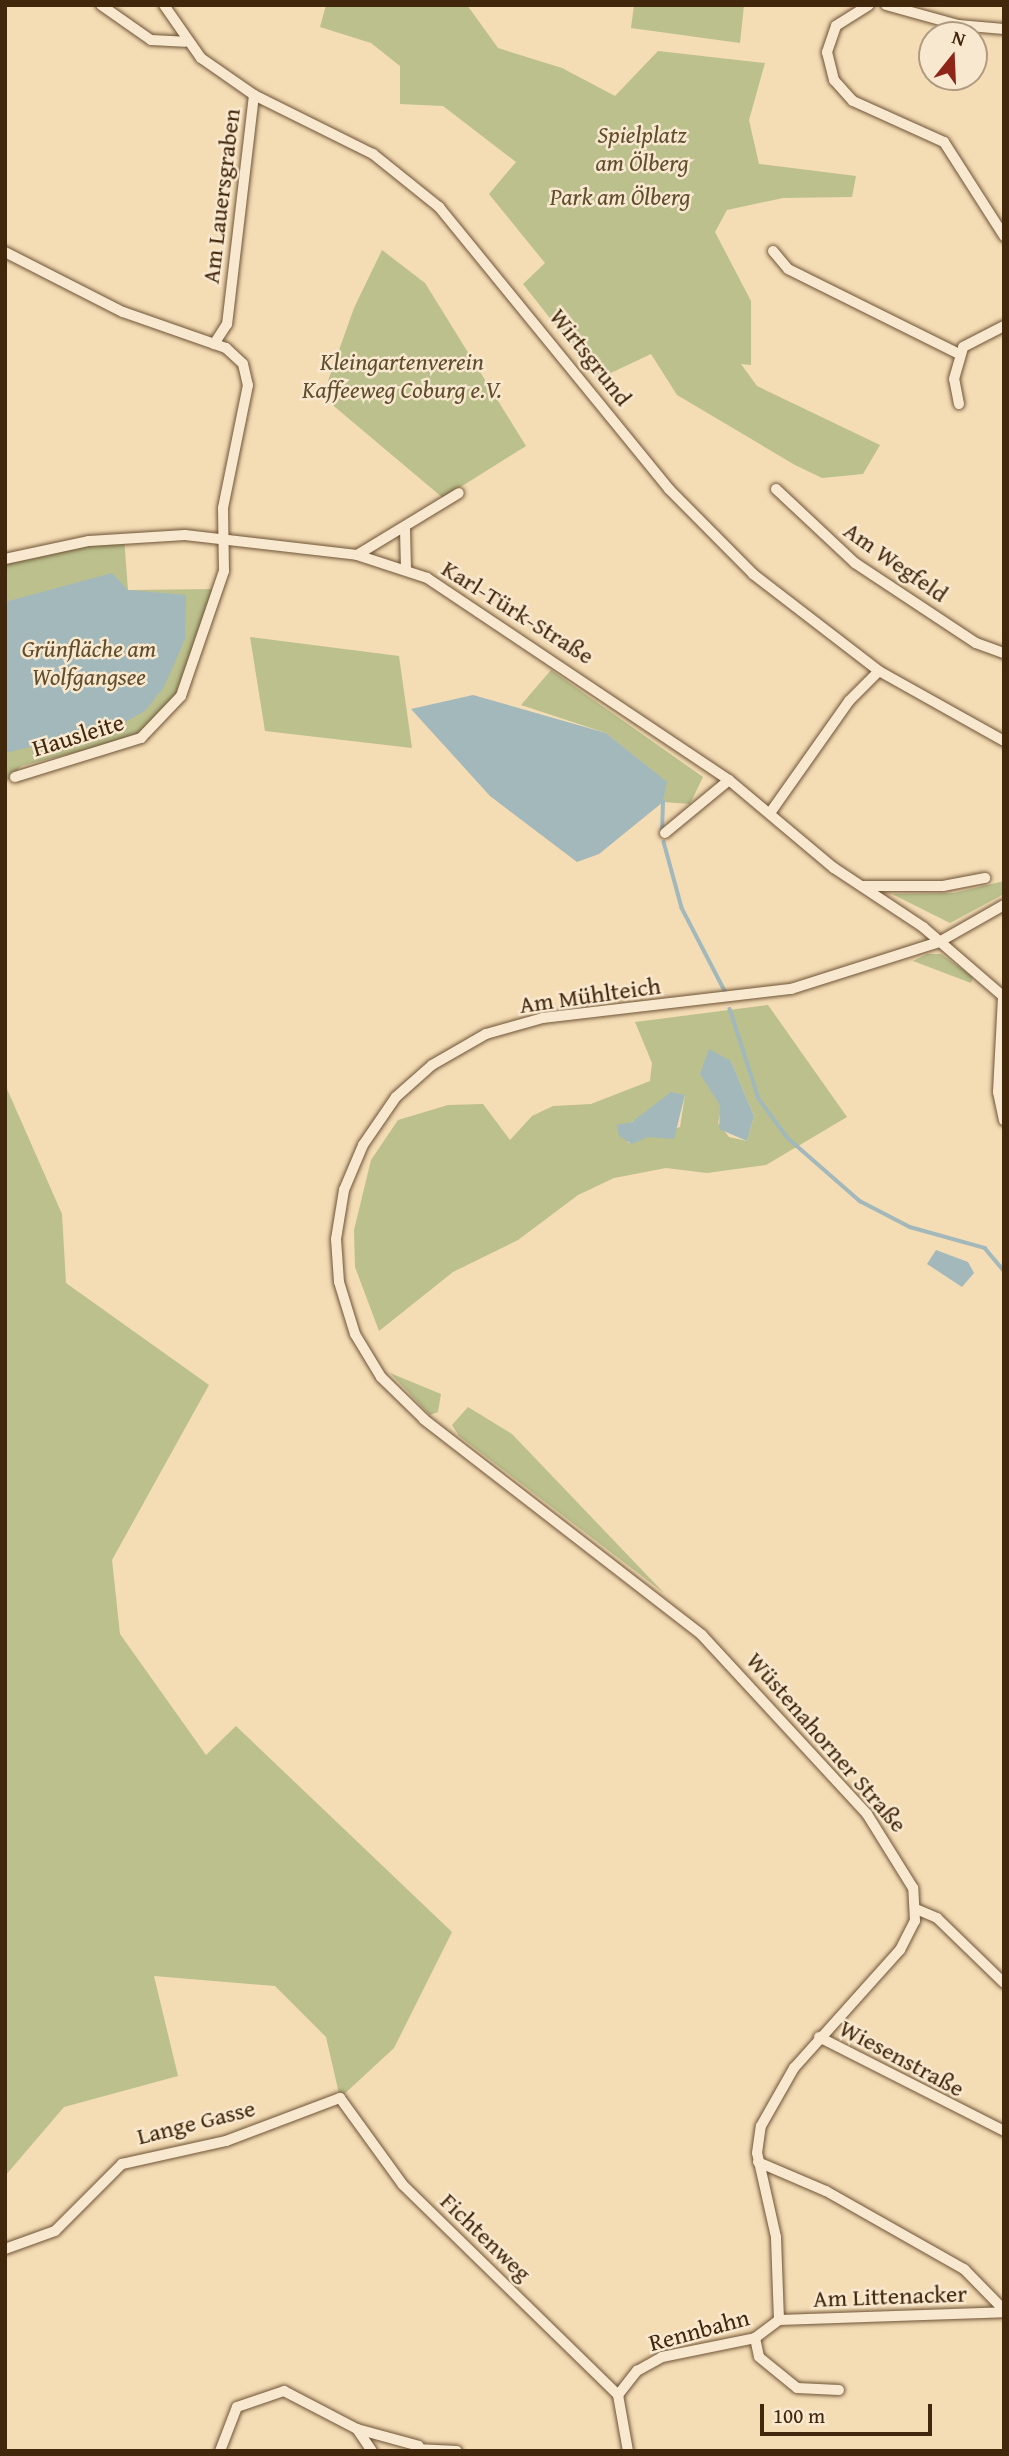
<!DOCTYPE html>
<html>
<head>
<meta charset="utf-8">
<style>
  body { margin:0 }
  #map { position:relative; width:1009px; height:2456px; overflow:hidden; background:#f4dcb5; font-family:"Gentium Book Plus",serif }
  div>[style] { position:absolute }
  .green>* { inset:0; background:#bbc08d }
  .water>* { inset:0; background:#a2b8ba }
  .stream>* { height:3.5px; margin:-1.75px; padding:0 1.75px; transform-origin:1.75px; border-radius:1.75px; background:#a2b8ba }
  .roads { filter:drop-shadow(0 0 2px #6e5436) drop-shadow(0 0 2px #6e5436) }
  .street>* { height:10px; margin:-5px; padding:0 5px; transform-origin:5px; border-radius:5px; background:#f8e8cf }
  span { translate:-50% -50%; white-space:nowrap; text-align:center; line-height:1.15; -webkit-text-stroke:5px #f8e8cf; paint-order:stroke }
  .park-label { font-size:24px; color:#604d2c; font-style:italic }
  .street-label { font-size:24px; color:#41270b }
  .frame { position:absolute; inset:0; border:7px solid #41270b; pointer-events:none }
  .north { position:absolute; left:918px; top:21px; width:70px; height:70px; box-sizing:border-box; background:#f8e8cf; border:2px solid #af9b81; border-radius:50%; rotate:18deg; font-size:19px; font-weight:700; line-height:28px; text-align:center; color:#41270b }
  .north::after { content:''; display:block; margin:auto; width:24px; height:32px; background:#8f2418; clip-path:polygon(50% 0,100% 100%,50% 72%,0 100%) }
  .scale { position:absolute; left:760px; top:2404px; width:172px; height:32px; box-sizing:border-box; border:4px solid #41270b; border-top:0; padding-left:9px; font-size:21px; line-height:24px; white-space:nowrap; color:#41270b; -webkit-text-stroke:5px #f8e8cf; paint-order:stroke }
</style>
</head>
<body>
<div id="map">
  <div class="green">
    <div style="clip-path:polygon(326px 5px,467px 5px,498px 48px,562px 68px,615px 96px,658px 51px,765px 63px,749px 120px,759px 164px,856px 176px,852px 197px,783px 198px,727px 210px,715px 232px,751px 301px,751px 365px,741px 364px,757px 386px,880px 445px,863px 474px,822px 478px,795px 465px,677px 395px,651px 354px,598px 379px,523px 284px,545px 263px,489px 194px,516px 162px,443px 106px,400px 104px,400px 66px,371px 43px,320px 27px)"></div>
    <div style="clip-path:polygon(634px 5px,744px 5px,740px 43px,631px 28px)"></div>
    <div style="clip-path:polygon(382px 250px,425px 283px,526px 446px,443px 498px,329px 402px,328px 381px,354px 308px)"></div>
    <div style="clip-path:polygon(124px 537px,128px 590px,214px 589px,181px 689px,169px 709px,133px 738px,21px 766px,5px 784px,5px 559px)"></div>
    <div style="clip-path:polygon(250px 637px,399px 656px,412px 748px,265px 731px)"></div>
    <div style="clip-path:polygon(551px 670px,703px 777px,690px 804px,663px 802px,666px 782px,606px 733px,521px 705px)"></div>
    <div style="clip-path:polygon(1004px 881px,1004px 894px,950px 923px,892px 894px,954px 893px)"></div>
    <div style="clip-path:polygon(927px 954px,941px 954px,973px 977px,971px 983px,913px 961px)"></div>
    <div style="clip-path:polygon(evenodd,768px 1005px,847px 1117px,766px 1165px,707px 1173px,666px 1168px,614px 1178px,578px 1195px,518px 1240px,453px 1272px,379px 1331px,355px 1267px,354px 1230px,371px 1160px,398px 1120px,448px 1105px,483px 1104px,510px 1140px,532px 1116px,553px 1106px,591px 1104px,650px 1081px,652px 1063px,635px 1022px,768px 1005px,731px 1061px,754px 1116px,747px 1141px,729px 1137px,718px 1123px,731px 1061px,768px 1005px,685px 1095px,680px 1127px,628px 1143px,627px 1124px,685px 1095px)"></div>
    <div style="clip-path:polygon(7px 1089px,62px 1214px,66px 1283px,209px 1385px,112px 1560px,120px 1634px,206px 1755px,236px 1726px,452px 1932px,394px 2048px,340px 2098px,326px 2037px,275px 1986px,154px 1976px,178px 2076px,64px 2107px,5px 2176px)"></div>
    <div style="clip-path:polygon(390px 1373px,441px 1394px,438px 1412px,430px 1415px)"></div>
    <div style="clip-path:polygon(468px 1407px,512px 1434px,664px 1593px,459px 1436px,452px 1425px)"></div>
  </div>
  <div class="water">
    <div style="clip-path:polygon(112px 573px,128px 590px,186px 595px,185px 639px,164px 687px,145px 711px,116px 727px,5px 753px,5px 602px)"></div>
    <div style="clip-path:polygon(473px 695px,606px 733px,667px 782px,663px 802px,599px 854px,577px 862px,490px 796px,411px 709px)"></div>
    <div style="clip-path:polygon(709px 1049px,731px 1061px,754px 1116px,747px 1141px,719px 1129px,720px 1105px,700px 1074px)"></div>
    <div style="clip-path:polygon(671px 1092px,685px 1095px,674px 1139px,648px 1137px,632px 1144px,619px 1136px,617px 1125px,632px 1122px)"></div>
    <div style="clip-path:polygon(936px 1250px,968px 1262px,974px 1273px,962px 1287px,927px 1264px)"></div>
  </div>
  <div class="stream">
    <div style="left:662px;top:831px;width:29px;rotate:-88deg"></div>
    <div style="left:664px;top:842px;width:68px;rotate:74.7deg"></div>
    <div style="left:682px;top:908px;width:96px;rotate:62.6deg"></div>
    <div style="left:730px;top:1009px;width:95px;rotate:72.1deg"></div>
    <div style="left:759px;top:1099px;width:49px;rotate:53.4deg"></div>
    <div style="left:788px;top:1138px;width:96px;rotate:41.2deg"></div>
    <div style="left:860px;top:1201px;width:56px;rotate:27.5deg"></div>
    <div style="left:910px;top:1227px;width:78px;rotate:15.6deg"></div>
    <div style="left:985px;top:1248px;width:30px;rotate:50deg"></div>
  </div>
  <div class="roads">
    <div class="street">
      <div style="left:101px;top:5px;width:61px;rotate:35deg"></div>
      <div style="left:151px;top:40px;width:34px;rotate:3deg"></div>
      <div style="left:164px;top:5px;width:65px;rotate:55.1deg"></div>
      <div style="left:201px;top:58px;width:65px;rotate:34.9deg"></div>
      <div style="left:254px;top:95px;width:231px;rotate:96.7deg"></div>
      <div style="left:227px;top:324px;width:24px;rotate:123deg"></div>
      <div style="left:869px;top:5px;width:39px;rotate:148deg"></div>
      <div style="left:836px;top:26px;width:28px;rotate:109deg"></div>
      <div style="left:827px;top:52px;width:29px;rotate:76deg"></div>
      <div style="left:834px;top:80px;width:28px;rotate:48deg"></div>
      <div style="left:853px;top:101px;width:100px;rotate:24.3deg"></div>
      <div style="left:944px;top:142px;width:112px;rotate:57.4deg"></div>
      <div style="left:886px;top:5px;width:75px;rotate:15.5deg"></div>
      <div style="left:958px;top:25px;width:46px;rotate:5deg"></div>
      <div style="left:254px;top:95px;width:133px;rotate:26.4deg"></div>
      <div style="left:373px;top:154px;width:85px;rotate:38.8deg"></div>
      <div style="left:439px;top:207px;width:364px;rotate:50.8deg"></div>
      <div style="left:669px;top:489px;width:120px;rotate:45.3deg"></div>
      <div style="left:753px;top:574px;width:159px;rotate:37.6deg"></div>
      <div style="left:879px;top:671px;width:143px;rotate:29.2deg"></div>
      <div style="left:773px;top:251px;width:23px;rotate:50deg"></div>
      <div style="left:788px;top:269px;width:191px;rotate:26.4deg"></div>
      <div style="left:5px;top:252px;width:132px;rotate:27deg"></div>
      <div style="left:123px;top:312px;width:109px;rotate:19.3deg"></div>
      <div style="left:226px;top:348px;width:23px;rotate:43deg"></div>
      <div style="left:243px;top:364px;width:22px;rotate:77deg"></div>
      <div style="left:248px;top:385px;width:126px;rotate:101.5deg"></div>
      <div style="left:223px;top:508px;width:63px;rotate:89.1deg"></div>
      <div style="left:224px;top:571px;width:132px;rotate:109deg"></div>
      <div style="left:181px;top:696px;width:58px;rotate:133.6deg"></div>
      <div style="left:141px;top:738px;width:132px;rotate:162.8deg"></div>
      <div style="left:959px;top:404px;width:25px;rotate:-101deg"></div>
      <div style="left:954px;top:379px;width:33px;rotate:-74deg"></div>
      <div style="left:963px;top:347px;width:46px;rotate:-27.1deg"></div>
      <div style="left:776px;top:489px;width:108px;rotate:43.1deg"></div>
      <div style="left:855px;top:563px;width:145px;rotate:33.5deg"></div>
      <div style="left:976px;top:643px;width:30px;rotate:20deg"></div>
      <div style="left:405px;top:529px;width:41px;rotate:88.6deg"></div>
      <div style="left:357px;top:555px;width:119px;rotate:-31.3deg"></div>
      <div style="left:5px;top:559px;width:86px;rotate:-12.1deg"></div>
      <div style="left:89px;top:541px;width:96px;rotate:-3.6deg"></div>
      <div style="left:185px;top:535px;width:173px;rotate:6.6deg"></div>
      <div style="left:357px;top:555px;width:74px;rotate:18.2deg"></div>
      <div style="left:427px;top:578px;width:363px;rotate:33.8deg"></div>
      <div style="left:729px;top:780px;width:137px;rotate:40deg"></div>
      <div style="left:834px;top:868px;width:107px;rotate:33.5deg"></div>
      <div style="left:923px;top:927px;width:107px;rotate:40.8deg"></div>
      <div style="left:770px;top:813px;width:137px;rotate:-54.8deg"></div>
      <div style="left:849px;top:701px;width:42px;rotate:-45deg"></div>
      <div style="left:665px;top:833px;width:83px;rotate:-39.6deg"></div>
      <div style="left:863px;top:886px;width:80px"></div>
      <div style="left:943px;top:886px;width:43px;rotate:-10.8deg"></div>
      <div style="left:1003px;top:997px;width:95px;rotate:93deg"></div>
      <div style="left:998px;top:1092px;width:29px;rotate:78deg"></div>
      <div style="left:916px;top:1909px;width:23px;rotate:23deg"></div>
      <div style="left:937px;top:1918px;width:93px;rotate:44.1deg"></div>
      <div style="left:819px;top:2037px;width:208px;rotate:26.9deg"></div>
      <div style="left:758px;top:2162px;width:74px;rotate:23.1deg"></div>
      <div style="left:826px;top:2191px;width:159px;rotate:29.5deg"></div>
      <div style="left:964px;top:2269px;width:57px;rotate:45.7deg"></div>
      <div style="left:5px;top:2249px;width:53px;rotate:-19.8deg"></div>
      <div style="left:55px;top:2231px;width:95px;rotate:-45deg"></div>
      <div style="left:122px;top:2164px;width:107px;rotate:-12.5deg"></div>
      <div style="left:226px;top:2141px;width:122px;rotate:-20.7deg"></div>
      <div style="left:340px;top:2098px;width:107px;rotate:54.1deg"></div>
      <div style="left:403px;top:2185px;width:301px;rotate:44.3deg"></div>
      <div style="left:779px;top:2320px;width:225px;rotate:-2deg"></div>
      <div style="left:755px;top:2338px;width:19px;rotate:78deg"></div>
      <div style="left:759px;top:2357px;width:49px;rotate:39.2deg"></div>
      <div style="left:797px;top:2388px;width:42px;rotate:2.7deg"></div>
      <div style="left:357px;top:2429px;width:27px;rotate:56deg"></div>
      <div style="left:416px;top:2449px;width:41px;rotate:2.8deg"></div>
      <div style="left:220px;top:2451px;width:47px;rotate:-68.9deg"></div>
      <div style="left:237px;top:2407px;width:50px;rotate:-18.8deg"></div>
      <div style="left:284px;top:2391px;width:82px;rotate:27.5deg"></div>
      <div style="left:357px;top:2429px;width:64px;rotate:15.3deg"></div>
      <div style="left:628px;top:2451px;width:57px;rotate:-100.1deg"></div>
      <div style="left:618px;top:2395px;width:31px;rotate:-52deg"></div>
      <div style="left:637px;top:2371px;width:29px;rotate:-29deg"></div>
      <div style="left:662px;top:2357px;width:95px;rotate:-11.5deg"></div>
      <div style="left:755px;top:2338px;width:30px;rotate:-37deg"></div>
      <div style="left:779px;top:2320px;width:83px;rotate:-92.1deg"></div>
      <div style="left:776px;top:2237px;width:86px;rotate:-102.7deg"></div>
      <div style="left:757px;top:2153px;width:27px;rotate:-82deg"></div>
      <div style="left:761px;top:2126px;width:67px;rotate:-60.4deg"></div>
      <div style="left:794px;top:2068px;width:159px;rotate:-48.1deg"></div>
      <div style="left:900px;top:1950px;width:33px;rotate:-63deg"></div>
      <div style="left:915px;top:1921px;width:33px;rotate:-93deg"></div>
      <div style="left:913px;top:1888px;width:87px;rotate:-121.9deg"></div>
      <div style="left:867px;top:1814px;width:243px;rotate:-132.7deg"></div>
      <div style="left:702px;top:1635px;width:352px;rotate:-142.2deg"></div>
      <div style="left:424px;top:1419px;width:60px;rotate:-135.7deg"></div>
      <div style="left:381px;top:1377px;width:50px;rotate:-121.2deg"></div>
      <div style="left:355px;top:1334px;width:54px;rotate:-107.1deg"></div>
      <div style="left:339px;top:1282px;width:43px;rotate:-94deg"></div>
      <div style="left:336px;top:1239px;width:50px;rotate:-80.7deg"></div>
      <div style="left:344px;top:1190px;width:49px;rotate:-67.1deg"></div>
      <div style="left:363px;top:1145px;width:58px;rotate:-55.5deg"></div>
      <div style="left:396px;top:1097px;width:48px;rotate:-41.6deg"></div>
      <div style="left:432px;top:1065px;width:62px;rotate:-29.9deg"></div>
      <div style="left:486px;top:1034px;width:59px;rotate:-15.7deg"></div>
      <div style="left:543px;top:1018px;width:250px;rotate:-6.7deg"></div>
      <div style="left:791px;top:989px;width:155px;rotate:-17.6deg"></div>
      <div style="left:939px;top:942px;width:75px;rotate:-29.6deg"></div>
    </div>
  </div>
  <div class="park-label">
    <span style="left:642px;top:149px">Spielplatz<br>am Ölberg</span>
    <span style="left:620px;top:197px">Park am Ölberg</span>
    <span style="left:402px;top:376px">Kleingartenverein<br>Kaffeeweg Coburg e.V.</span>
    <span style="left:89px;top:663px">Grünfläche am<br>Wolfgangsee</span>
  </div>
  <div class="street-label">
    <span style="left:221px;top:196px;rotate:-83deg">Am Lauersgraben</span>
    <span style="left:591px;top:357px;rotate:52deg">Wirtsgrund</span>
    <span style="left:896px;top:562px;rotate:35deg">Am Wegfeld</span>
    <span style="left:518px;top:612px;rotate:32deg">Karl-Türk-Straße</span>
    <span style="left:78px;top:735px;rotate:-17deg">Hausleite</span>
    <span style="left:590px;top:995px;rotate:-8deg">Am Mühlteich</span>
    <span style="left:827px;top:1742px;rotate:49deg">Wüstenahorner Straße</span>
    <span style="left:902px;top:2058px;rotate:28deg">Wiesenstraße</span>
    <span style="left:196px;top:2122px;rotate:-14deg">Lange Gasse</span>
    <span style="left:486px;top:2237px;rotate:44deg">Fichtenweg</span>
    <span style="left:890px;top:2296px;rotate:-2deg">Am Littenacker</span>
    <span style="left:699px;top:2330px;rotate:-15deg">Rennbahn</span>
  </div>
  <div class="frame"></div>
  <div class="north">N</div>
  <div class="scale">100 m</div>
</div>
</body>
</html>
